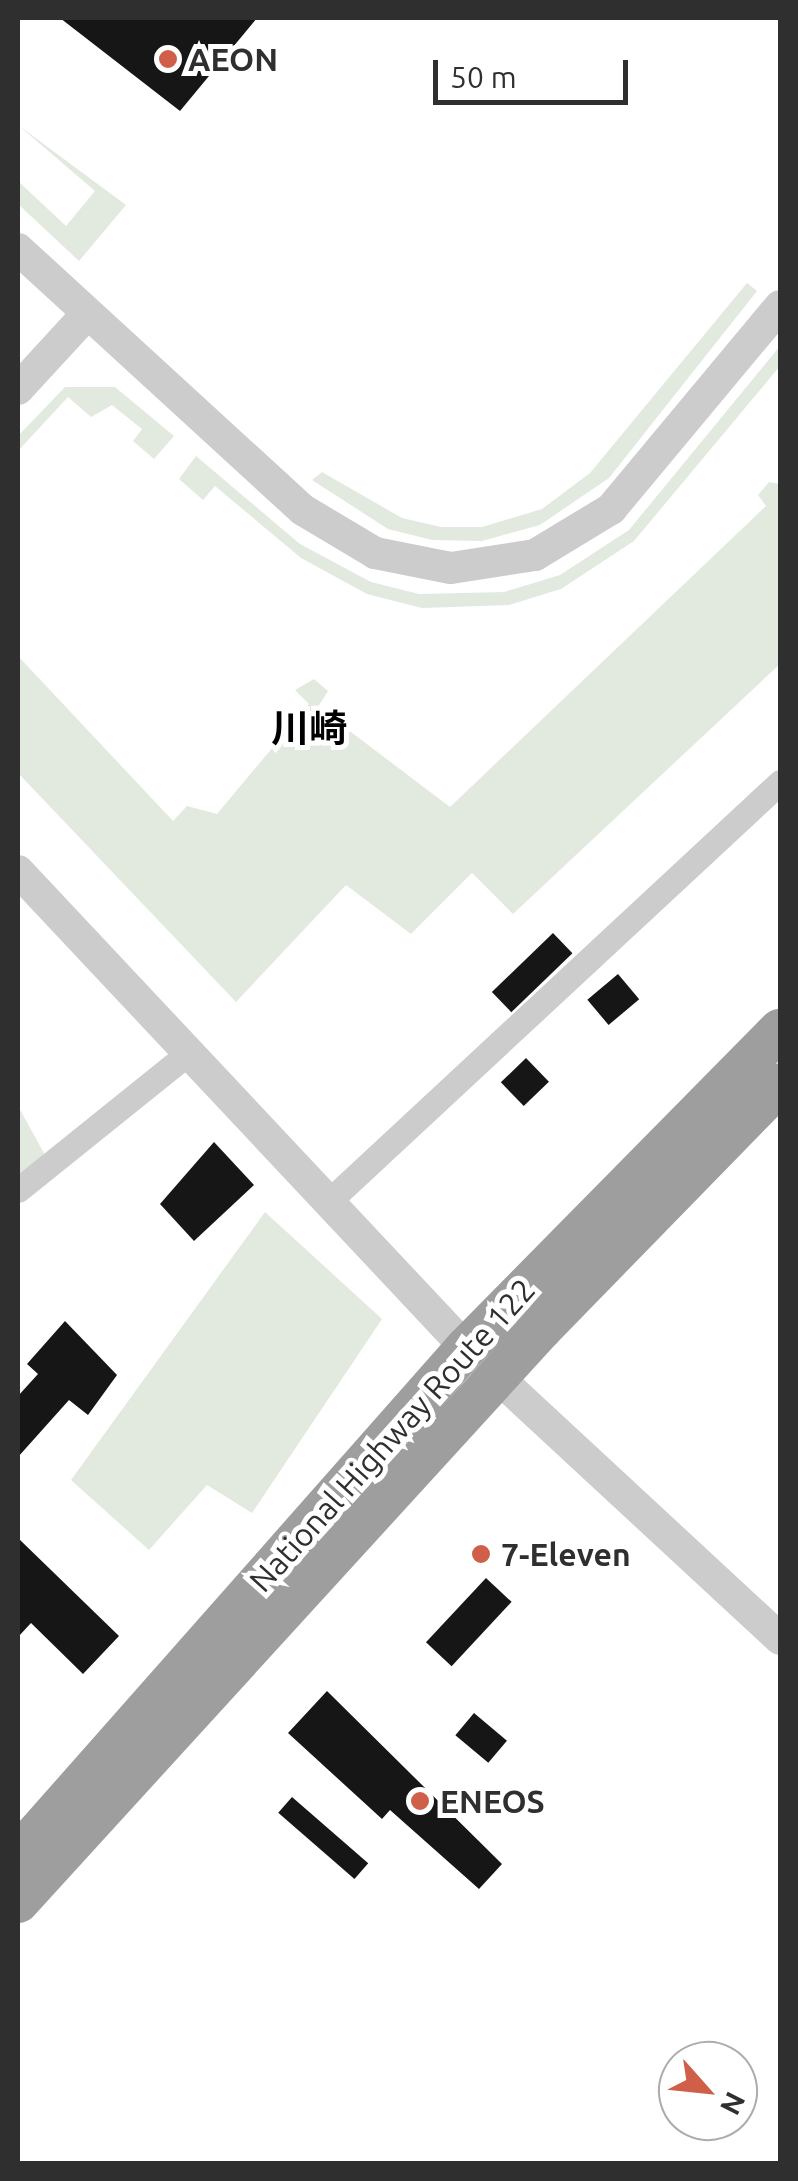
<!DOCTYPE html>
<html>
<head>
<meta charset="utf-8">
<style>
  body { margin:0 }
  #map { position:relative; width:798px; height:2181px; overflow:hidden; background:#fff; font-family:Ubuntu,"Noto Sans JP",sans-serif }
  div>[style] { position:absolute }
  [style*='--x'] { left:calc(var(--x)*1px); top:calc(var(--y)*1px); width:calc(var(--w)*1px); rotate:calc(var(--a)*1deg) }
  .green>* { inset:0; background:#e2eadf }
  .building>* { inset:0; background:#161616; transform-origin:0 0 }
  .minor>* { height:25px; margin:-12.5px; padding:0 12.5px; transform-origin:12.5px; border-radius:12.5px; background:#ccc }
  .tertiary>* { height:32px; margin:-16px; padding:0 16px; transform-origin:16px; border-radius:16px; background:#ccc }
  .trunk>* { height:42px; margin:-21px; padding:0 21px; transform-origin:21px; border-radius:21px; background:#9e9e9e }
  .dots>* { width:28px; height:28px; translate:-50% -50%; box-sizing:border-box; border:5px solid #fff; border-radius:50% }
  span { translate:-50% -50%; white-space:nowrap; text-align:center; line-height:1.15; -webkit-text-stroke:10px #fff; paint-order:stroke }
  .poi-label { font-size:32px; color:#2f2f2f; font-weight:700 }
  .left { translate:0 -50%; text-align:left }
  .street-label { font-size:32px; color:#2f2f2f }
  .quarter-label { font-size:38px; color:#000; font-weight:700 }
  .frame { position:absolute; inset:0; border:20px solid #2f2f2f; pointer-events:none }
  .north { position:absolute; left:658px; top:2041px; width:100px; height:100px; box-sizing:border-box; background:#fff; border:2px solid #acacac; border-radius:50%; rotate:117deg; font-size:28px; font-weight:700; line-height:40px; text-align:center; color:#2f2f2f }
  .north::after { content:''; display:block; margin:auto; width:35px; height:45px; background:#cf5f48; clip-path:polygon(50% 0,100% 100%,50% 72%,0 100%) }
  .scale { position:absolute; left:433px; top:60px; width:195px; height:45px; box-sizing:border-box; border:5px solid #2f2f2f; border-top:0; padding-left:12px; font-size:30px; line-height:35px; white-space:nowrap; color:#2f2f2f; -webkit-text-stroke:8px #fff; paint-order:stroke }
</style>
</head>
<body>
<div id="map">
  <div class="green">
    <div style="clip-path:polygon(18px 125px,126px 205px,79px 261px,18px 204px,18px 181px,66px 226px,95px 191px)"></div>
    <div style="clip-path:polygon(747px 283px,757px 291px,609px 478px,540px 525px,482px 541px,432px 540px,388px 529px,312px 480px,322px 472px,402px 518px,441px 527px,482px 527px,542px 509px,590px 473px)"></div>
    <div style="clip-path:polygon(780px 346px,780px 366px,634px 541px,561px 589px,509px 605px,422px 608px,367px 594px,301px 558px,215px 486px,203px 500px,179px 479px,196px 456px,300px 544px,371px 582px,419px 594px,504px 592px,560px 575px,629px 530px)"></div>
    <div style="clip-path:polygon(65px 387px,115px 387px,174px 436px,154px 459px,133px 441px,142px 429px,112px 405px,91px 417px,68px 397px,18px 451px,18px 436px)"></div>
    <div style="clip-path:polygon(769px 482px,780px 484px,780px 664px,513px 914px,472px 873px,411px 934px,346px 885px,236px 1002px,18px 773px,18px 656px,173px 821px,187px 806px,217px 814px,309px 704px,295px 690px,314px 679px,328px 691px,318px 707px,450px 807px,766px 506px,758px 495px)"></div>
    <div style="clip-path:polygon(18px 1106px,45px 1155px,18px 1177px)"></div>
    <div style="clip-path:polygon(265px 1212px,382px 1319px,252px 1513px,207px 1485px,149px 1550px,71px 1480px)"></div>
  </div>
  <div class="building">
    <div style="clip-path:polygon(60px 18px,257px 18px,180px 111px)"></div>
    <div style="left:553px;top:933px;width:28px;height:85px;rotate:46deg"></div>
    <div style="left:618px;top:974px;width:33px;height:40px;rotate:50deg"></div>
    <div style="left:526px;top:1058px;width:33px;height:35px;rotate:46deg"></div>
    <div style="clip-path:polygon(214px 1142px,254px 1185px,194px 1241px,160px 1204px)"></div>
    <div style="clip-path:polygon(65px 1321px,117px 1375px,88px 1415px,69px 1400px,18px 1457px,18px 1396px,38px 1374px,27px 1364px)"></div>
    <div style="clip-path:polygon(18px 1538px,119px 1636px,83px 1674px,31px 1623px,18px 1637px)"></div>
    <div style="left:486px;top:1578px;width:35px;height:88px;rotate:43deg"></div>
    <div style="clip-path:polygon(327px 1691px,502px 1864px,479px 1889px,390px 1810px,382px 1819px,288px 1733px)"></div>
    <div style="left:474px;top:1713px;width:43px;height:29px;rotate:40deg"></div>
    <div style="left:292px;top:1797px;width:101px;height:21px;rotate:41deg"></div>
  </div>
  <div class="minor">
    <div style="--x:18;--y:1190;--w:217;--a:-38.8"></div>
    <div style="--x:327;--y:1203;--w:618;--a:-42.9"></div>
  </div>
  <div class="tertiary">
    <div style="--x:18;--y:249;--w:386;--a:42.5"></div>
    <div style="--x:303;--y:510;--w:84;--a:30.8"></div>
    <div style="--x:375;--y:553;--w:77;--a:11.2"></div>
    <div style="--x:451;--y:568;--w:85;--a:-8.8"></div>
    <div style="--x:535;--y:555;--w:89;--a:-31.2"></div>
    <div style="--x:611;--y:509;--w:264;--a:-50.2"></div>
    <div style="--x:18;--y:389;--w:100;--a:-47.4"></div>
    <div style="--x:18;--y:871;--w:654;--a:46.8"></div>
    <div style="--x:466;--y:1348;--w:428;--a:42.8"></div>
  </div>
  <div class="trunk">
    <div style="--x:18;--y:1855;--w:677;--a:-48.54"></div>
    <div style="--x:466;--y:1348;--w:447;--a:-45.4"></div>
    <div style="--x:18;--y:1902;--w:776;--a:-47.61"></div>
    <div style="--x:541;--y:1329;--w:342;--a:-45.7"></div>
  </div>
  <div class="dots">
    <div style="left:168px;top:59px;background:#cf5f48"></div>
    <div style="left:481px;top:1554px;background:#cf5f48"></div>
    <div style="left:420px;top:1801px;background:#cf5f48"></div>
  </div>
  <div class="poi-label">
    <span class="left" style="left:188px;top:59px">AEON</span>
    <span class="left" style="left:501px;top:1554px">7-Eleven</span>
    <span class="left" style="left:440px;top:1801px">ENEOS</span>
  </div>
  <div class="street-label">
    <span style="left:392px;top:1435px;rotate:-48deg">National Highway Route 122</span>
  </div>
  <div class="quarter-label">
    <span style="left:309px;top:729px">川崎</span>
  </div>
  <div class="frame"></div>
  <div class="north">N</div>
  <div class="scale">50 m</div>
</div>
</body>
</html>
